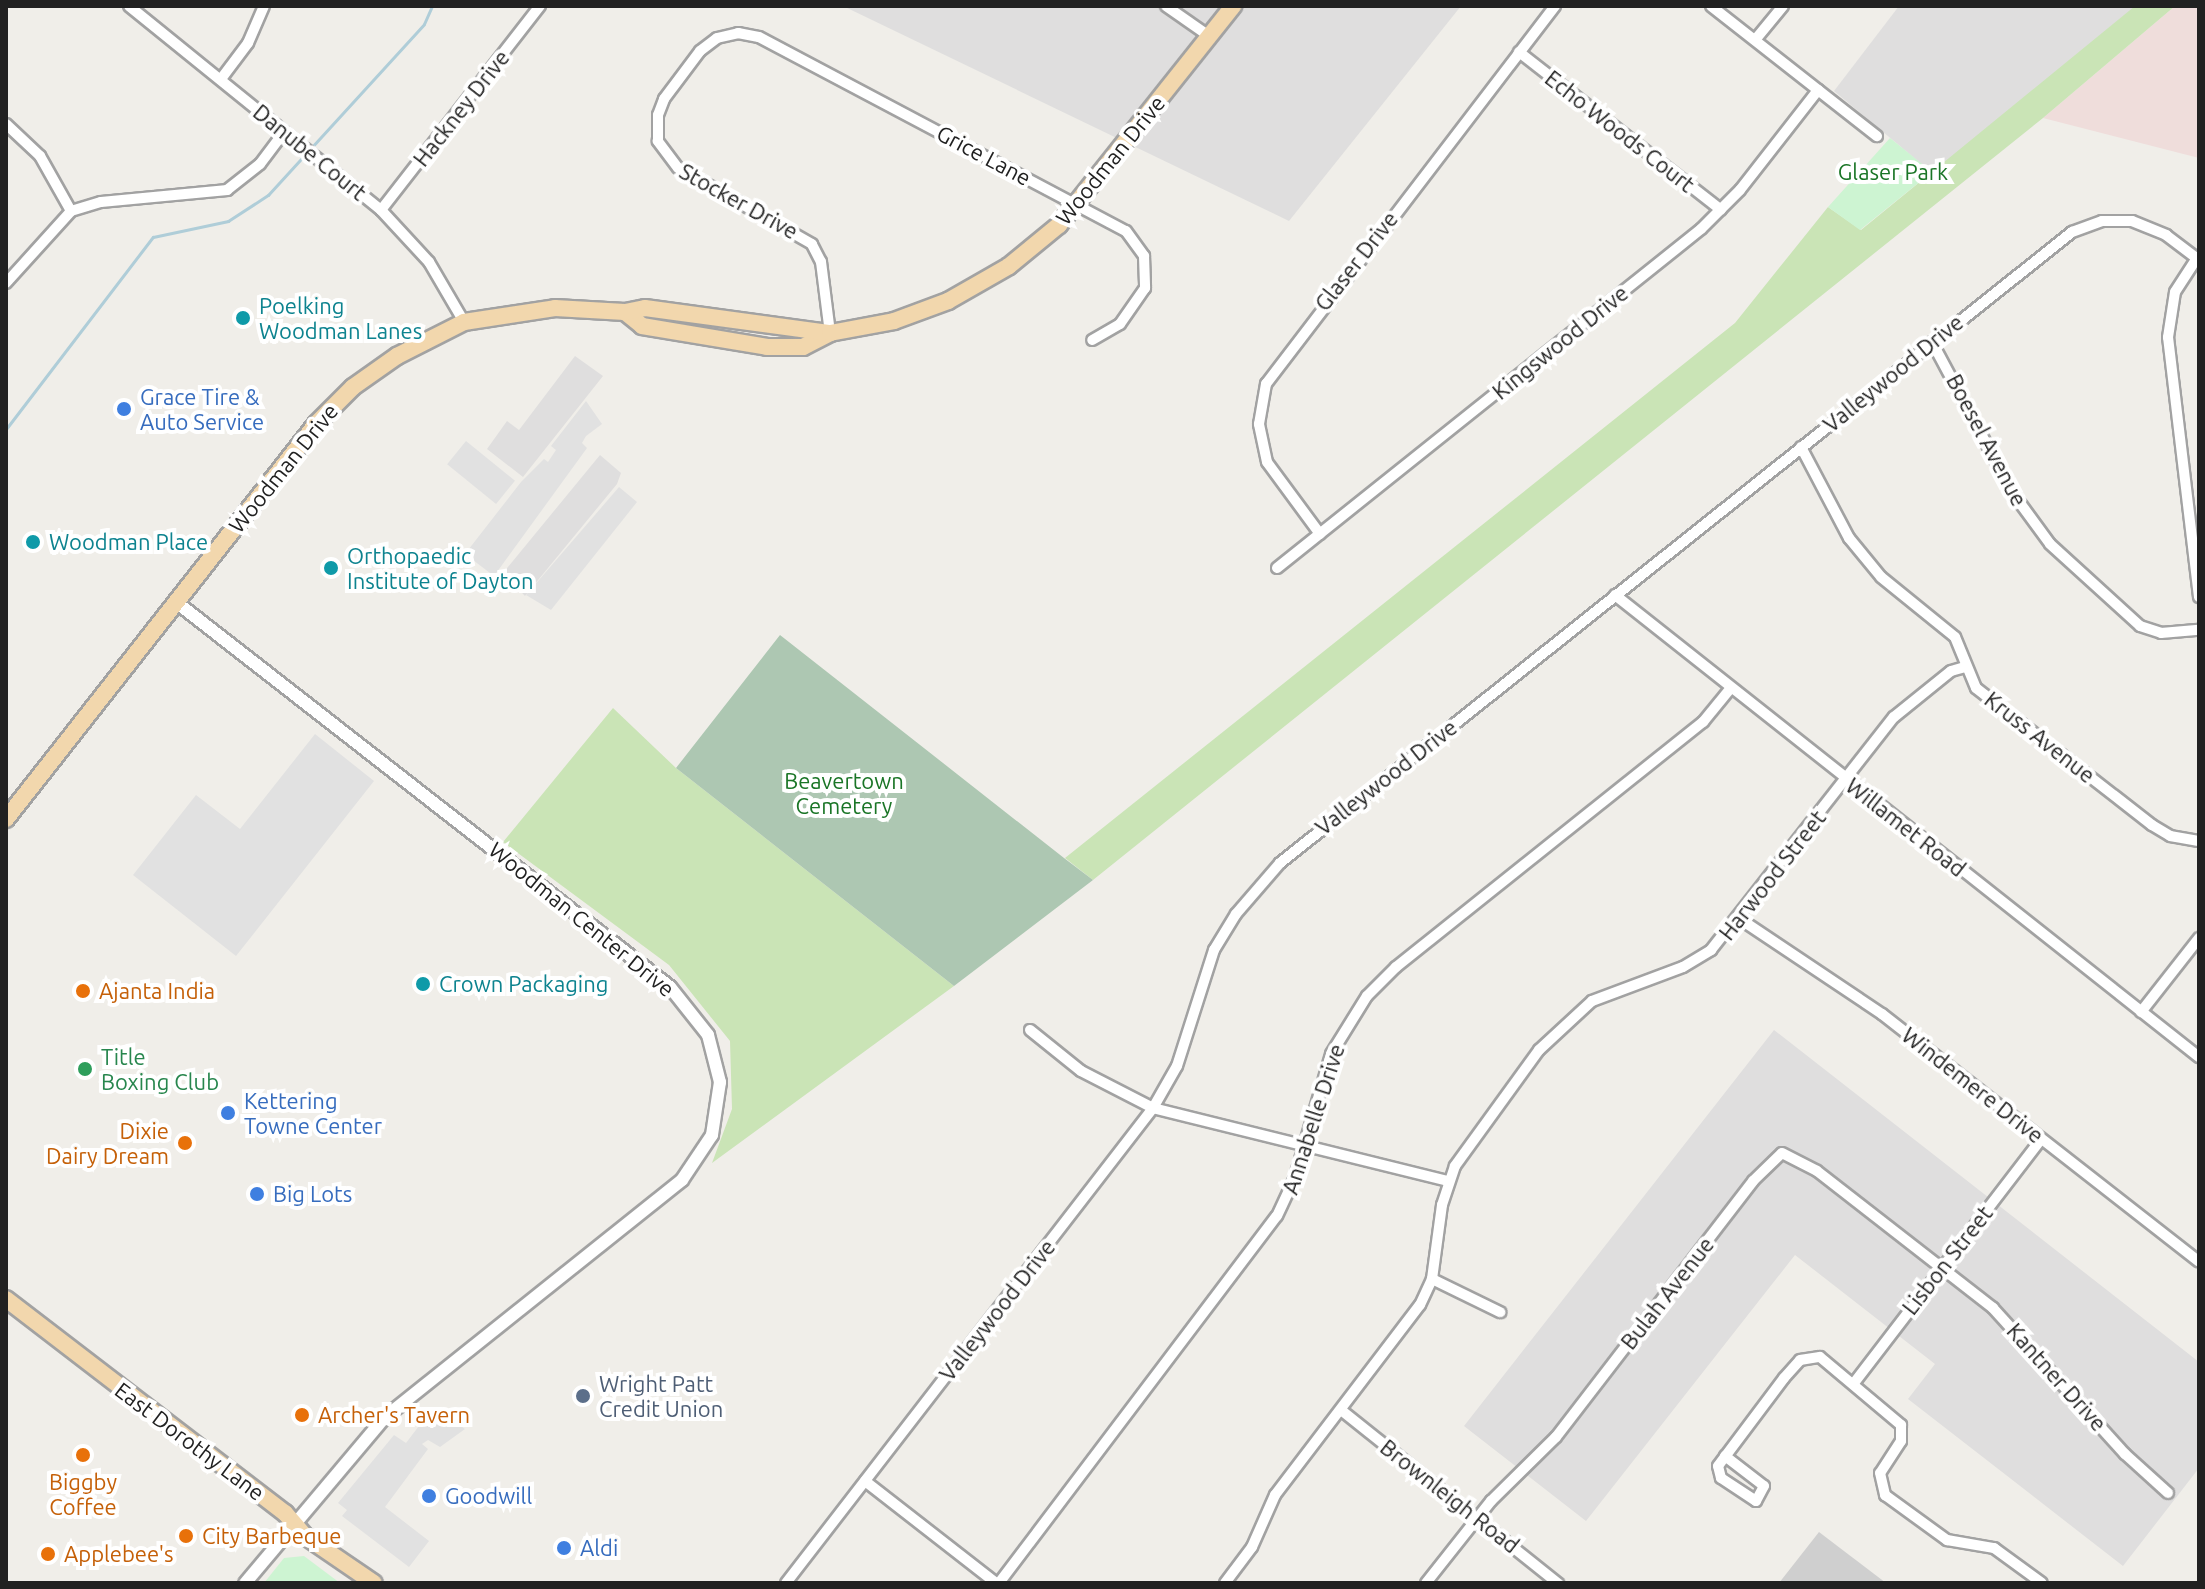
<!DOCTYPE html>
<html>
<head>
<meta charset="utf-8">
<style>
  body { margin:0 }
  #map { position:relative; width:2205px; height:1589px; overflow:hidden; background:#f0eee9; font-family:Ubuntu,sans-serif }
  div>[style] { position:absolute }
  [style*='--x'] { left:calc(var(--x)*1px); top:calc(var(--y)*1px); width:calc(var(--w)*1px); rotate:calc(var(--a)*1deg) }
  .residential>* { inset:0; background:#dfdede }
  .commercial>* { inset:0; background:#efdddb }
  .religious>* { inset:0; background:#cfcfcf }
  .grass>* { inset:0; background:#cae4b6 }
  .cemetery>* { inset:0; background:#adc7b2 }
  .park>* { inset:0; background:#cdf4d2 }
  .parking>* { inset:0; background:#e1e1e1; transform-origin:0 0 }
  .stream>* { height:3px; margin:-1.5px; padding:0 1.5px; transform-origin:1.5px; border-radius:1.5px; background:#afcdd8 }
  .roads { filter:drop-shadow(2px 0 #a2a2a2) drop-shadow(-2px 0 #a2a2a2) drop-shadow(0 2px #a2a2a2) drop-shadow(0 -2px #a2a2a2) }
  .minor>* { height:10px; margin:-5px; padding:0 5px; transform-origin:5px; border-radius:5px; background:#fff }
  .tertiary>* { height:12px; margin:-6px; padding:0 6px; transform-origin:6px; border-radius:6px; background:#fff }
  .primary>* { height:16px; margin:-8px; padding:0 8px; transform-origin:8px; border-radius:8px; background:#f2d7ad }
  .dots>* { width:22px; height:22px; translate:-50% -50%; box-sizing:border-box; border:4px solid #fff; border-radius:50% }
  span { translate:-50% -50%; white-space:nowrap; text-align:center; line-height:1.15; -webkit-text-stroke:8px #fff; paint-order:stroke }
  .street-label { font-size:22px; color:#212121 }
  .park-label { font-size:22px; color:#1a7526 }
  .culture-label { font-size:22px; color:#0d838f }
  .left { translate:0 -50%; text-align:left }
  .shop-label { font-size:22px; color:#366cbe }
  .food-label { font-size:22px; color:#c56008 }
  .right { translate:-100% -50%; text-align:right }
  .leisure-label { font-size:22px; color:#27864d }
  .service-label { font-size:22px; color:#4e5e75 }
  .frame { position:absolute; inset:0; border:8px solid #212121; pointer-events:none }
</style>
</head>
<body>
<div id="map">
  <div class="residential">
    <div style="clip-path:polygon(843px 6px,1461px 6px,1289px 221px)"></div>
    <div style="clip-path:polygon(1899px 6px,2151px 6px,1937px 177px,1834px 91px)"></div>
    <div style="clip-path:polygon(575px 356px,603px 376px,523px 477px,487px 449px,507px 421px,519px 430px)"></div>
    <div style="clip-path:polygon(600px 455px,621px 473px,617px 484px,525px 596px,503px 573px)"></div>
    <div style="clip-path:polygon(1774px 1030px,2199px 1362px,2199px 1468px,2123px 1566px,1908px 1399px,1935px 1364px,1795px 1255px,1586px 1521px,1464px 1426px)"></div>
  </div>
  <div class="commercial">
    <div style="clip-path:polygon(2175px 6px,2199px 6px,2199px 158px,2043px 118px)"></div>
  </div>
  <div class="religious">
    <div style="clip-path:polygon(1819px 1532px,1886px 1583px,1779px 1583px)"></div>
  </div>
  <div class="grass">
    <div style="clip-path:polygon(2135px 6px,2175px 6px,2043px 118px,1093px 880px,1065px 858px,1735px 323px,1828px 207px,1861px 230px)"></div>
    <div style="clip-path:polygon(613px 708px,676px 768px,954px 986px,712px 1163px,732px 1109px,730px 1041px,669px 965px,503px 842px)"></div>
  </div>
  <div class="cemetery">
    <div style="clip-path:polygon(780px 635px,1064px 858px,1093px 880px,954px 986px,676px 768px)"></div>
  </div>
  <div class="park">
    <div style="clip-path:polygon(1890px 138px,1932px 172px,1860px 230px,1828px 207px)"></div>
    <div style="clip-path:polygon(304px 1556px,340px 1583px,264px 1583px,284px 1558px)"></div>
  </div>
  <div class="parking">
    <div style="clip-path:polygon(586px 401px,602px 424px,586px 436px,582px 443px,587px 448px,494px 576px,465px 554px,521px 482px,544px 459px,548px 462px,556px 450px,551px 446px)"></div>
    <div style="left:466px;top:441px;width:63px;height:30px;rotate:39deg"></div>
    <div style="clip-path:polygon(619px 487px,637px 502px,551px 610px,526px 595px)"></div>
    <div style="clip-path:polygon(315px 734px,374px 781px,236px 956px,133px 875px,196px 795px,240px 829px)"></div>
    <div style="clip-path:polygon(439px 1410px,465px 1429px,440px 1447px,428px 1440px,422px 1444px,428px 1449px,385px 1507px,429px 1541px,409px 1567px,342px 1516px,347px 1510px,338px 1503px,394px 1435px,406px 1443px,428px 1414px,434px 1416px)"></div>
  </div>
  <div class="stream">
    <div style="--x:6;--y:429;--w:242;--a:-52.6"></div>
    <div style="--x:153;--y:237;--w:77;--a:-12"></div>
    <div style="--x:228;--y:221;--w:48;--a:-33"></div>
    <div style="--x:268;--y:195;--w:231;--a:-47.6"></div>
    <div style="--x:424;--y:24;--w:20;--a:-66"></div>
  </div>
  <div class="roads">
    <div class="minor">
      <div style="--x:129;--y:6;--w:324;--a:39"></div>
      <div style="--x:381;--y:210;--w:71;--a:47.3"></div>
      <div style="--x:429;--y:262;--w:69;--a:59.7"></div>
      <div style="--x:1166;--y:6;--w:52;--a:34.9"></div>
      <div style="--x:1711;--y:6;--w:211;--a:38.1"></div>
      <div style="--x:1755;--y:40;--w:44;--a:-50.5"></div>
      <div style="--x:1519;--y:52;--w:256;--a:38"></div>
      <div style="--x:221;--y:79;--w:45;--a:-53.1"></div>
      <div style="--x:248;--y:43;--w:40;--a:-66.6"></div>
      <div style="--x:6;--y:124;--w:47;--a:43.3"></div>
      <div style="--x:40;--y:156;--w:63;--a:60.6"></div>
      <div style="--x:381;--y:210;--w:259;--a:-52.1"></div>
      <div style="--x:2197;--y:258;--w:40;--a:122.9"></div>
      <div style="--x:2175;--y:292;--w:46;--a:98.8"></div>
      <div style="--x:2168;--y:337;--w:262;--a:83.2"></div>
      <div style="--x:6;--y:283;--w:97;--a:-47.9"></div>
      <div style="--x:71;--y:211;--w:31;--a:-17"></div>
      <div style="--x:101;--y:202;--w:127;--a:-5.4"></div>
      <div style="--x:227;--y:190;--w:42;--a:-38.2"></div>
      <div style="--x:260;--y:164;--w:40;--a:-53"></div>
      <div style="--x:830;--y:333;--w:72;--a:-97.2"></div>
      <div style="--x:821;--y:262;--w:20;--a:-117"></div>
      <div style="--x:812;--y:244;--w:154;--a:-150.4"></div>
      <div style="--x:678;--y:168;--w:34;--a:-127"></div>
      <div style="--x:658;--y:141;--w:26;--a:-90"></div>
      <div style="--x:658;--y:115;--w:17;--a:-69"></div>
      <div style="--x:664;--y:99;--w:60;--a:-53.1"></div>
      <div style="--x:700;--y:51;--w:21;--a:-37"></div>
      <div style="--x:717;--y:38;--w:22;--a:-13"></div>
      <div style="--x:738;--y:33;--w:21;--a:11"></div>
      <div style="--x:759;--y:37;--w:415;--a:27.9"></div>
      <div style="--x:1126;--y:231;--w:31;--a:54"></div>
      <div style="--x:1144;--y:256;--w:32;--a:88"></div>
      <div style="--x:1145;--y:288;--w:44;--a:124.8"></div>
      <div style="--x:1120;--y:324;--w:32;--a:150"></div>
      <div style="--x:1932;--y:342;--w:170;--a:61.9"></div>
      <div style="--x:2012;--y:492;--w:64;--a:53.8"></div>
      <div style="--x:2050;--y:544;--w:122;--a:42.3"></div>
      <div style="--x:2140;--y:626;--w:22;--a:18"></div>
      <div style="--x:2161;--y:633;--w:38;--a:-5"></div>
      <div style="--x:1801;--y:447;--w:103;--a:62.2"></div>
      <div style="--x:1849;--y:538;--w:50;--a:50.6"></div>
      <div style="--x:1881;--y:577;--w:95;--a:39"></div>
      <div style="--x:1955;--y:637;--w:55;--a:67.6"></div>
      <div style="--x:1976;--y:688;--w:223;--a:37.9"></div>
      <div style="--x:2152;--y:825;--w:21;--a:31"></div>
      <div style="--x:2170;--y:836;--w:29;--a:10"></div>
      <div style="--x:1320;--y:534;--w:89;--a:-126.4"></div>
      <div style="--x:1267;--y:462;--w:39;--a:-102"></div>
      <div style="--x:1259;--y:424;--w:41;--a:-80.1"></div>
      <div style="--x:1266;--y:384;--w:476;--a:-52.6"></div>
      <div style="--x:1277;--y:568;--w:543;--a:-38.64"></div>
      <div style="--x:1701;--y:229;--w:55;--a:-45"></div>
      <div style="--x:1740;--y:190;--w:127;--a:-52"></div>
      <div style="--x:1615;--y:595;--w:745;--a:38.35"></div>
      <div style="--x:1740;--y:919;--w:171;--a:33.8"></div>
      <div style="--x:1882;--y:1014;--w:402;--a:38"></div>
      <div style="--x:2141;--y:1012;--w:94;--a:-51.9"></div>
      <div style="--x:1030;--y:1030;--w:65;--a:38.8"></div>
      <div style="--x:1081;--y:1071;--w:81;--a:27.2"></div>
      <div style="--x:1153;--y:1108;--w:304;--a:13.9"></div>
      <div style="--x:1432;--y:1279;--w:76;--a:25.9"></div>
      <div style="--x:1854;--y:1383;--w:307;--a:-52.5"></div>
      <div style="--x:1341;--y:1410;--w:278;--a:38.6"></div>
      <div style="--x:1725;--y:1456;--w:49;--a:37.6"></div>
      <div style="--x:1764;--y:1486;--w:17;--a:118"></div>
      <div style="--x:1756;--y:1501;--w:42;--a:-146.7"></div>
      <div style="--x:1721;--y:1478;--w:12;--a:-104"></div>
      <div style="--x:1718;--y:1466;--w:110;--a:-53.1"></div>
      <div style="--x:1784;--y:1378;--w:24;--a:-48"></div>
      <div style="--x:1800;--y:1360;--w:20;--a:-9"></div>
      <div style="--x:1820;--y:1357;--w:106;--a:40"></div>
      <div style="--x:1901;--y:1425;--w:16;--a:90"></div>
      <div style="--x:1901;--y:1441;--w:38;--a:123"></div>
      <div style="--x:1880;--y:1473;--w:23;--a:77"></div>
      <div style="--x:1885;--y:1495;--w:77;--a:36"></div>
      <div style="--x:1947;--y:1540;--w:48;--a:9.7"></div>
      <div style="--x:1994;--y:1548;--w:59;--a:36.1"></div>
      <div style="--x:865;--y:1481;--w:166;--a:37.9"></div>
      <div style="--x:786;--y:1583;--w:600;--a:-52.31"></div>
      <div style="--x:1153;--y:1108;--w:48;--a:-60.3"></div>
      <div style="--x:1177;--y:1066;--w:122;--a:-72.3"></div>
      <div style="--x:1214;--y:950;--w:42;--a:-58.6"></div>
      <div style="--x:1236;--y:914;--w:67;--a:-49.2"></div>
      <div style="--x:1280;--y:863;--w:1013;--a:-38.54"></div>
      <div style="--x:2072;--y:232;--w:32;--a:-20"></div>
      <div style="--x:2102;--y:221;--w:30;--a:0"></div>
      <div style="--x:2132;--y:221;--w:37;--a:22"></div>
      <div style="--x:2166;--y:235;--w:41;--a:37.1"></div>
      <div style="--x:999;--y:1583;--w:460;--a:-52.9"></div>
      <div style="--x:1277;--y:1216;--w:40;--a:-65"></div>
      <div style="--x:1294;--y:1180;--w:131;--a:-73.6"></div>
      <div style="--x:1331;--y:1054;--w:68;--a:-58.2"></div>
      <div style="--x:1367;--y:996;--w:41;--a:-45"></div>
      <div style="--x:1396;--y:967;--w:393;--a:-38.6"></div>
      <div style="--x:1703;--y:722;--w:43;--a:-50.7"></div>
      <div style="--x:1225;--y:1583;--w:45;--a:-53.1"></div>
      <div style="--x:1252;--y:1547;--w:57;--a:-66.1"></div>
      <div style="--x:1275;--y:1495;--w:239;--a:-52.7"></div>
      <div style="--x:1420;--y:1305;--w:29;--a:-65"></div>
      <div style="--x:1432;--y:1279;--w:75;--a:-82.3"></div>
      <div style="--x:1442;--y:1205;--w:41;--a:-71.6"></div>
      <div style="--x:1455;--y:1166;--w:143;--a:-54.1"></div>
      <div style="--x:1539;--y:1050;--w:72;--a:-42.8"></div>
      <div style="--x:1592;--y:1001;--w:97;--a:-20.5"></div>
      <div style="--x:1683;--y:967;--w:33;--a:-31"></div>
      <div style="--x:1711;--y:950;--w:296;--a:-51.9"></div>
      <div style="--x:1894;--y:717;--w:73;--a:-38.9"></div>
      <div style="--x:1951;--y:671;--w:15;--a:-16"></div>
      <div style="--x:1426;--y:1583;--w:105;--a:-51.6"></div>
      <div style="--x:1491;--y:1501;--w:91;--a:-44.6"></div>
      <div style="--x:1556;--y:1437;--w:323;--a:-52.4"></div>
      <div style="--x:1753;--y:1181;--w:40;--a:-44"></div>
      <div style="--x:1782;--y:1153;--w:39;--a:27"></div>
      <div style="--x:1817;--y:1171;--w:223;--a:37.9"></div>
      <div style="--x:1993;--y:1308;--w:197;--a:47.9"></div>
      <div style="--x:2125;--y:1454;--w:58;--a:42.2"></div>
    </div>
    <div class="tertiary">
      <div style="--x:176;--y:602;--w:626;--a:37.93"></div>
      <div style="--x:670;--y:987;--w:61;--a:51.6"></div>
      <div style="--x:708;--y:1035;--w:49;--a:75.7"></div>
      <div style="--x:720;--y:1082;--w:54;--a:98.6"></div>
      <div style="--x:712;--y:1135;--w:54;--a:123.7"></div>
      <div style="--x:682;--y:1180;--w:380;--a:141.4"></div>
      <div style="--x:385;--y:1417;--w:217;--a:130.1"></div>
    </div>
    <div class="primary">
      <div style="--x:625;--y:312;--w:22;--a:39"></div>
      <div style="--x:642;--y:326;--w:127;--a:9.5"></div>
      <div style="--x:767;--y:347;--w:36;--a:0"></div>
      <div style="--x:803;--y:347;--w:30;--a:-27"></div>
      <div style="--x:6;--y:819;--w:502;--a:-51.87"></div>
      <div style="--x:316;--y:424;--w:52;--a:-45"></div>
      <div style="--x:353;--y:387;--w:54;--a:-35.2"></div>
      <div style="--x:397;--y:356;--w:75;--a:-26.9"></div>
      <div style="--x:464;--y:322;--w:92;--a:-8.7"></div>
      <div style="--x:555;--y:308;--w:70;--a:3.3"></div>
      <div style="--x:625;--y:312;--w:20;--a:-11"></div>
      <div style="--x:645;--y:308;--w:187;--a:7.7"></div>
      <div style="--x:830;--y:333;--w:65;--a:-10.6"></div>
      <div style="--x:894;--y:321;--w:58;--a:-20.3"></div>
      <div style="--x:948;--y:301;--w:70;--a:-29.8"></div>
      <div style="--x:1009;--y:266;--w:65;--a:-39.4"></div>
      <div style="--x:1059;--y:225;--w:280;--a:-51.5"></div>
      <div style="--x:6;--y:1299;--w:352;--a:37.5"></div>
      <div style="--x:285;--y:1513;--w:30;--a:49"></div>
      <div style="--x:305;--y:1536;--w:83;--a:34.3"></div>
    </div>
  </div>
  <div class="dots">
    <div style="left:243px;top:318px;background:#0f9aa8"></div>
    <div style="left:124px;top:409px;background:#3f7fe0"></div>
    <div style="left:33px;top:542px;background:#0f9aa8"></div>
    <div style="left:331px;top:568px;background:#0f9aa8"></div>
    <div style="left:423px;top:984px;background:#0f9aa8"></div>
    <div style="left:83px;top:991px;background:#e8710a"></div>
    <div style="left:85px;top:1069px;background:#2e9e5b"></div>
    <div style="left:228px;top:1113px;background:#3f7fe0"></div>
    <div style="left:185px;top:1143px;background:#e8710a"></div>
    <div style="left:257px;top:1194px;background:#3f7fe0"></div>
    <div style="left:583px;top:1396px;background:#5c6f8a"></div>
    <div style="left:302px;top:1415px;background:#e8710a"></div>
    <div style="left:83px;top:1455px;background:#e8710a"></div>
    <div style="left:429px;top:1496px;background:#3f7fe0"></div>
    <div style="left:186px;top:1536px;background:#e8710a"></div>
    <div style="left:564px;top:1548px;background:#3f7fe0"></div>
    <div style="left:48px;top:1554px;background:#e8710a"></div>
  </div>
  <div class="street-label">
    <span style="left:461px;top:108px;rotate:-52deg">Hackney Drive</span>
    <span style="left:1620px;top:131px;rotate:38deg">Echo Woods Court</span>
    <span style="left:310px;top:152px;rotate:39deg">Danube Court</span>
    <span style="left:984px;top:155px;rotate:28deg">Grice Lane</span>
    <span style="left:1110px;top:160px;rotate:-51deg">Woodman Drive</span>
    <span style="left:739px;top:201px;rotate:29deg">Stocker Drive</span>
    <span style="left:1356px;top:261px;rotate:-52deg">Glaser Drive</span>
    <span style="left:1560px;top:342px;rotate:-39deg">Kingswood Drive</span>
    <span style="left:1893px;top:373px;rotate:-39deg">Valleywood Drive</span>
    <span style="left:1987px;top:440px;rotate:62deg">Boesel Avenue</span>
    <span style="left:283px;top:468px;rotate:-51deg">Woodman Drive</span>
    <span style="left:2040px;top:737px;rotate:38deg">Kruss Avenue</span>
    <span style="left:1386px;top:777px;rotate:-38deg">Valleywood Drive</span>
    <span style="left:1906px;top:827px;rotate:38deg">Willamet Road</span>
    <span style="left:1772px;top:875px;rotate:-52deg">Harwood Street</span>
    <span style="left:582px;top:919px;rotate:39deg">Woodman Center Drive</span>
    <span style="left:1973px;top:1085px;rotate:38deg">Windemere Drive</span>
    <span style="left:1313px;top:1119px;rotate:-72deg">Annabelle Drive</span>
    <span style="left:1947px;top:1260px;rotate:-52deg">Lisbon Street</span>
    <span style="left:1667px;top:1293px;rotate:-52deg">Bulah Avenue</span>
    <span style="left:997px;top:1310px;rotate:-52deg">Valleywood Drive</span>
    <span style="left:2057px;top:1377px;rotate:48deg">Kantner Drive</span>
    <span style="left:190px;top:1441px;rotate:37deg">East Dorothy Lane</span>
    <span style="left:1450px;top:1496px;rotate:38deg">Brownleigh Road</span>
  </div>
  <div class="park-label">
    <span style="left:1893px;top:172px">Glaser Park</span>
    <span style="left:844px;top:793px">Beavertown<br>Cemetery</span>
  </div>
  <div class="culture-label">
    <span class="left" style="left:259px;top:318px">Poelking<br>Woodman Lanes</span>
    <span class="left" style="left:49px;top:542px">Woodman Place</span>
    <span class="left" style="left:347px;top:568px">Orthopaedic<br>Institute of Dayton</span>
    <span class="left" style="left:439px;top:984px">Crown Packaging</span>
  </div>
  <div class="shop-label">
    <span class="left" style="left:140px;top:409px">Grace Tire &amp;<br>Auto Service</span>
    <span class="left" style="left:244px;top:1113px">Kettering<br>Towne Center</span>
    <span class="left" style="left:273px;top:1194px">Big Lots</span>
    <span class="left" style="left:445px;top:1496px">Goodwill</span>
    <span class="left" style="left:580px;top:1548px">Aldi</span>
  </div>
  <div class="food-label">
    <span class="left" style="left:99px;top:991px">Ajanta India</span>
    <span class="right" style="left:169px;top:1143px">Dixie<br>Dairy Dream</span>
    <span class="left" style="left:318px;top:1415px">Archer's Tavern</span>
    <span style="left:83px;top:1494px">Biggby<br>Coffee</span>
    <span class="left" style="left:202px;top:1536px">City Barbeque</span>
    <span class="left" style="left:64px;top:1554px">Applebee's</span>
  </div>
  <div class="leisure-label">
    <span class="left" style="left:101px;top:1069px">Title<br>Boxing Club</span>
  </div>
  <div class="service-label">
    <span class="left" style="left:599px;top:1396px">Wright Patt<br>Credit Union</span>
  </div>
  <div class="frame"></div>
</div>
</body>
</html>
